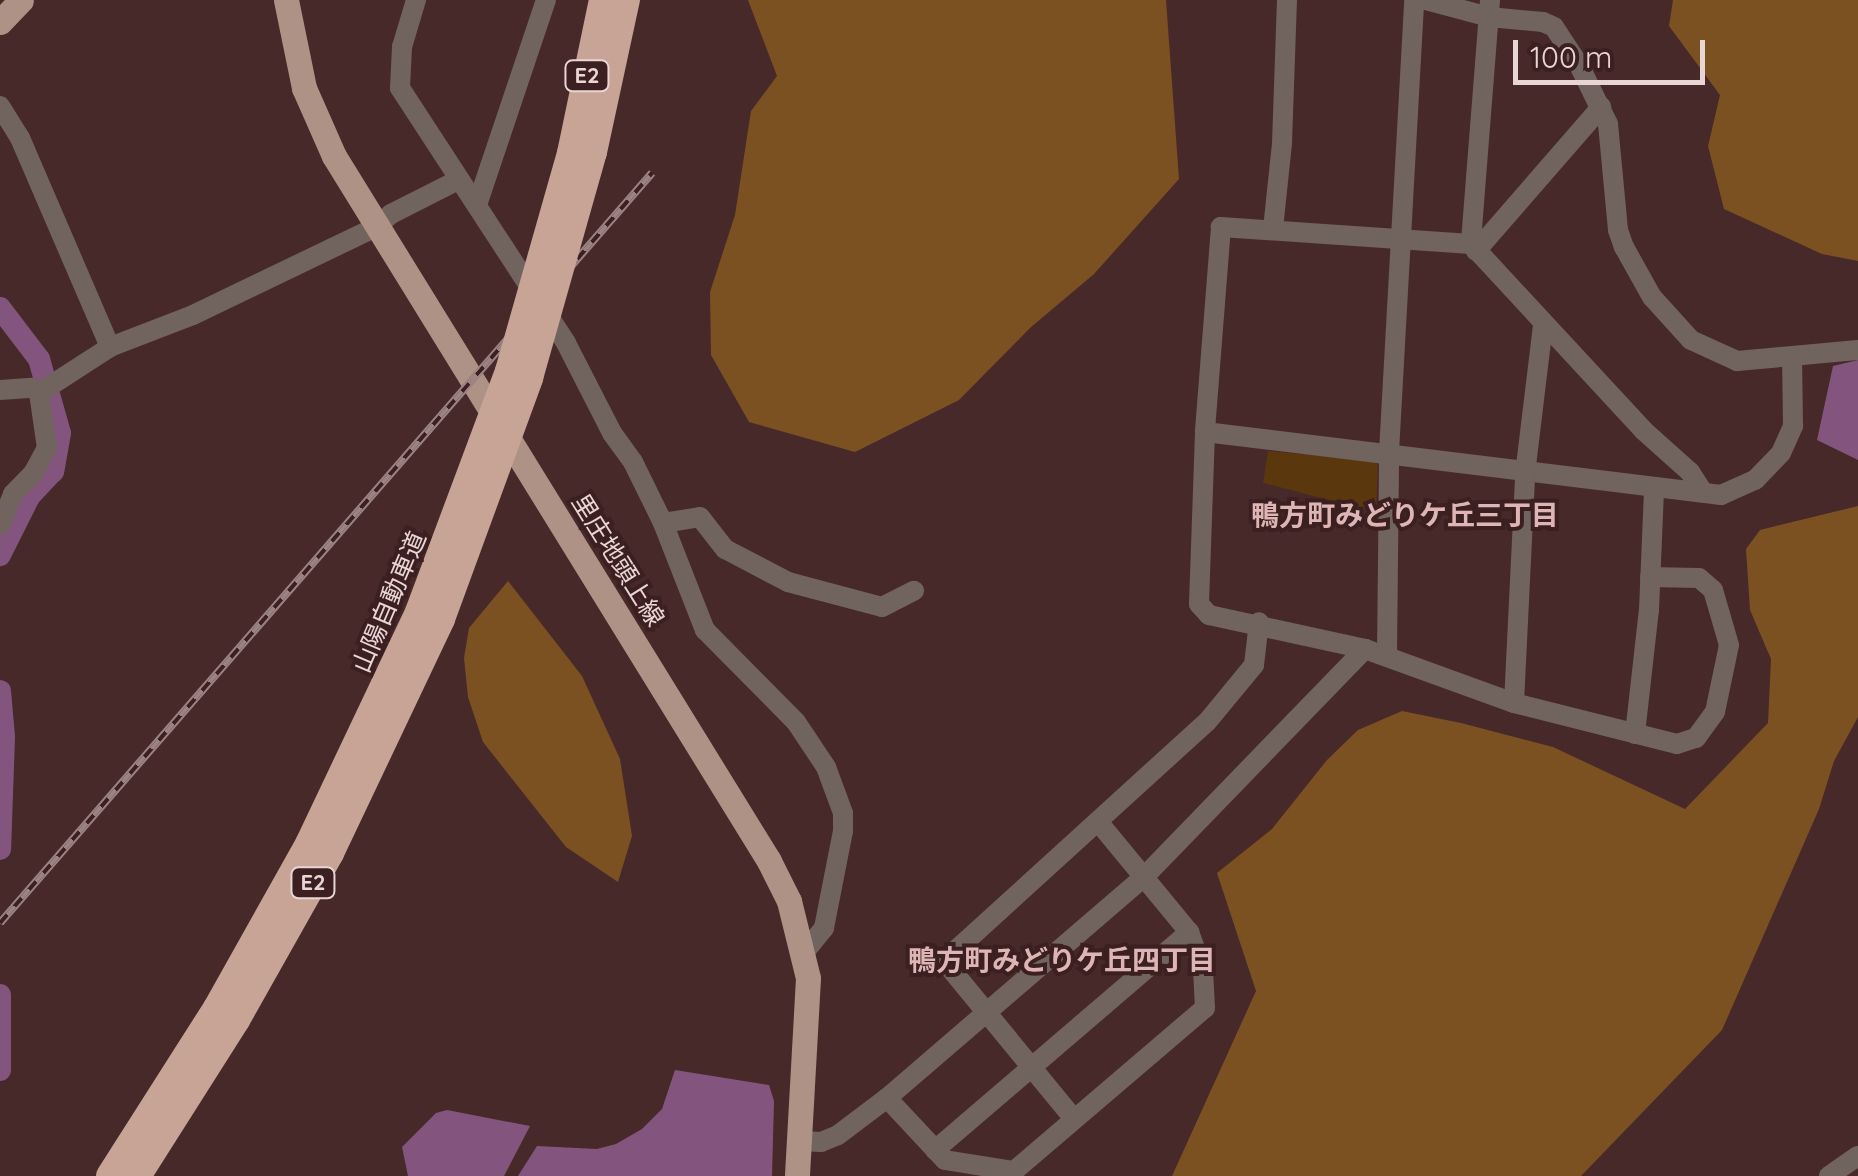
<!DOCTYPE html>
<html>
<head>
<meta charset="utf-8">
<style>
  body { margin:0 }
  #map { position:relative; width:1858px; height:1176px; overflow:hidden; background:#47292a; font-family:Quicksand,"Noto Sans JP",sans-serif }
  div>[style] { position:absolute }
  [style*='--x'] { left:calc(var(--x)*1px); top:calc(var(--y)*1px); width:calc(var(--w)*1px); rotate:calc(var(--a)*1deg) }
  .green>* { inset:0; background:#5a370d }
  .forest>* { inset:0; background:#7b5122 }
  .water>* { inset:0; background:#83557e }
  .river>* { height:22px; margin:-11px; padding:0 11px; transform-origin:11px; border-radius:11px; background:#83557e }
  .minor>* { height:20px; margin:-10px; padding:0 10px; transform-origin:10px; border-radius:10px; background:#71635d }
  .major>* { height:25px; margin:-12.5px; padding:0 12.5px; transform-origin:12.5px; border-radius:12.5px; background:#af9286 }
  .highway>* { height:28px; margin:-14px; padding:0 14px; transform-origin:14px; border-radius:14px; background:#c7a496 }
  .rail>* { height:8px; margin-top:-4px; transform-origin:0; background:repeating-linear-gradient(90deg,#3c1f20 0 11px,#9c8383 0 22px); box-sizing:border-box; border-block:2px solid #9c8383 }
  .highway-bridge>* { height:28px; margin:-14px; padding:0 14px; transform-origin:14px; border-radius:14px; background:#c7a496 }
  span { translate:-50% -50%; white-space:nowrap; text-align:center; line-height:1.15; -webkit-text-stroke:8px #3c1f20; paint-order:stroke }
  .shield-label span { padding:2px 8px; background:#3c1f20; border:2px solid; border-radius:8px; -webkit-text-stroke-width:0 }
  .shield-label { font-size:22px; color:#ead5d5; font-weight:700 }
  .street-label { font-size:25px; color:#ead5d5 }
  .neighbourhood-label { font-size:28px; color:#ddb5b5; font-weight:700 }
  .scale { position:absolute; left:1513px; top:40px; width:192px; height:45px; box-sizing:border-box; border:5px solid #ead5d5; border-top:0; padding-left:12px; font-size:30px; line-height:35px; white-space:nowrap; color:#ead5d5; -webkit-text-stroke:8px #3c1f20; paint-order:stroke }
</style>
</head>
<body>
<div id="map">
  <div class="green">
    <div style="clip-path:polygon(1268px 451px,1378px 461px,1376px 512px,1263px 483px)"></div>
  </div>
  <div class="forest">
    <div style="clip-path:polygon(748px 0,1166px 0,1179px 179px,1094px 274px,1030px 328px,959px 400px,855px 452px,749px 422px,711px 355px,710px 292px,735px 215px,751px 111px,777px 76px)"></div>
    <div style="clip-path:polygon(1673px 0,1858px 0,1858px 261px,1822px 254px,1724px 209px,1708px 146px,1720px 95px,1669px 26px)"></div>
    <div style="clip-path:polygon(1858px 506px,1858px 717px,1834px 761px,1819px 809px,1722px 1030px,1581px 1176px,1172px 1176px,1256px 991px,1217px 873px,1272px 829px,1327px 760px,1358px 730px,1402px 711px,1461px 723px,1553px 747px,1685px 809px,1768px 723px,1771px 659px,1750px 610px,1746px 549px,1760px 530px)"></div>
    <div style="clip-path:polygon(508px 581px,582px 676px,620px 759px,632px 836px,618px 882px,566px 847px,483px 742px,468px 697px,464px 658px,469px 628px)"></div>
  </div>
  <div class="water">
    <div style="clip-path:polygon(1858px 360px,1858px 460px,1817px 440px,1833px 366px)"></div>
    <div style="clip-path:polygon(675px 1070px,769px 1085px,774px 1101px,772px 1176px,518px 1176px,537px 1146px,597px 1149px,616px 1144px,642px 1129px,662px 1109px)"></div>
    <div style="clip-path:polygon(447px 1110px,530px 1126px,504px 1176px,408px 1176px,402px 1147px,436px 1113px)"></div>
  </div>
  <div class="river">
    <div style="--x:0;--y:308;--w:64;--a:52.6"></div>
    <div style="--x:39;--y:359;--w:77;--a:74.2"></div>
    <div style="--x:60;--y:433;--w:39;--a:100"></div>
    <div style="--x:53;--y:471;--w:35;--a:133"></div>
    <div style="--x:29;--y:497;--w:65;--a:116.6"></div>
    <div style="--x:0;--y:691;--w:46;--a:85"></div>
    <div style="--x:4;--y:737;--w:112;--a:92"></div>
    <div style="--x:0;--y:995;--w:75;--a:90"></div>
  </div>
  <div class="minor">
    <div style="--x:416;--y:0;--w:49;--a:106.6"></div>
    <div style="--x:402;--y:47;--w:41;--a:92.8"></div>
    <div style="--x:400;--y:88;--w:304;--a:56.9"></div>
    <div style="--x:566;--y:343;--w:101;--a:62.9"></div>
    <div style="--x:612;--y:433;--w:36;--a:54"></div>
    <div style="--x:633;--y:462;--w:68;--a:63.8"></div>
    <div style="--x:663;--y:523;--w:115;--a:68.6"></div>
    <div style="--x:705;--y:630;--w:129;--a:45.3"></div>
    <div style="--x:796;--y:722;--w:54;--a:56.3"></div>
    <div style="--x:826;--y:767;--w:49;--a:69.7"></div>
    <div style="--x:843;--y:813;--w:18;--a:90"></div>
    <div style="--x:843;--y:831;--w:99;--a:101.1"></div>
    <div style="--x:824;--y:928;--w:32;--a:129"></div>
    <div style="--x:1426;--y:0;--w:65;--a:15.1"></div>
    <div style="--x:1489;--y:17;--w:54;--a:5.3"></div>
    <div style="--x:1543;--y:22;--w:12;--a:24"></div>
    <div style="--x:1554;--y:27;--w:45;--a:56.7"></div>
    <div style="--x:1579;--y:65;--w:66;--a:63.8"></div>
    <div style="--x:1608;--y:124;--w:106;--a:84.6"></div>
    <div style="--x:1618;--y:230;--w:18;--a:71"></div>
    <div style="--x:1624;--y:247;--w:57;--a:60.8"></div>
    <div style="--x:1652;--y:297;--w:58;--a:47.8"></div>
    <div style="--x:1691;--y:340;--w:51;--a:24.5"></div>
    <div style="--x:1737;--y:361;--w:121;--a:-5.2"></div>
    <div style="--x:1490;--y:0;--w:245;--a:94.5"></div>
    <div style="--x:1471;--y:244;--w:253;--a:47.2"></div>
    <div style="--x:1643;--y:430;--w:63;--a:41.8"></div>
    <div style="--x:1690;--y:472;--w:24;--a:57"></div>
    <div style="--x:0;--y:106;--w:38;--a:58"></div>
    <div style="--x:20;--y:138;--w:228;--a:66.7"></div>
    <div style="--x:478;--y:202;--w:213;--a:-71.4"></div>
    <div style="--x:1273;--y:229;--w:86;--a:-84"></div>
    <div style="--x:1282;--y:143;--w:143;--a:-88"></div>
    <div style="--x:1471;--y:244;--w:251;--a:-176.1"></div>
    <div style="--x:1221;--y:227;--w:206;--a:94.5"></div>
    <div style="--x:1205;--y:432;--w:172;--a:92"></div>
    <div style="--x:1199;--y:604;--w:15;--a:48"></div>
    <div style="--x:1209;--y:615;--w:160;--a:12.3"></div>
    <div style="--x:1365;--y:649;--w:158;--a:19.9"></div>
    <div style="--x:1514;--y:703;--w:168;--a:14.1"></div>
    <div style="--x:1677;--y:744;--w:20;--a:-18"></div>
    <div style="--x:1696;--y:738;--w:32;--a:-54"></div>
    <div style="--x:1715;--y:712;--w:68;--a:-78.2"></div>
    <div style="--x:1729;--y:645;--w:57;--a:-106.2"></div>
    <div style="--x:1713;--y:590;--w:18;--a:-139"></div>
    <div style="--x:1699;--y:578;--w:49;--a:-178.8"></div>
    <div style="--x:1476;--y:251;--w:191;--a:-49"></div>
    <div style="--x:0;--y:390;--w:32;--a:-4"></div>
    <div style="--x:32;--y:388;--w:9;--a:36"></div>
    <div style="--x:39;--y:393;--w:85;--a:-32.9"></div>
    <div style="--x:110;--y:347;--w:89;--a:-21.1"></div>
    <div style="--x:193;--y:315;--w:203;--a:-25.7"></div>
    <div style="--x:376;--y:227;--w:20;--a:-41"></div>
    <div style="--x:391;--y:214;--w:75;--a:-26.9"></div>
    <div style="--x:1205;--y:432;--w:520;--a:6.96"></div>
    <div style="--x:1721;--y:495;--w:37;--a:-24"></div>
    <div style="--x:1755;--y:480;--w:37;--a:-46"></div>
    <div style="--x:1781;--y:453;--w:30;--a:-66"></div>
    <div style="--x:1793;--y:426;--w:69;--a:-90.8"></div>
    <div style="--x:663;--y:523;--w:37;--a:-9"></div>
    <div style="--x:700;--y:517;--w:41;--a:52"></div>
    <div style="--x:725;--y:549;--w:71;--a:27.6"></div>
    <div style="--x:788;--y:582;--w:97;--a:14.9"></div>
    <div style="--x:882;--y:607;--w:36;--a:-27"></div>
    <div style="--x:0;--y:525;--w:34;--a:-67"></div>
    <div style="--x:13;--y:494;--w:30;--a:-46"></div>
    <div style="--x:34;--y:472;--w:27;--a:-62"></div>
    <div style="--x:47;--y:448;--w:56;--a:-98.3"></div>
    <div style="--x:1387;--y:655;--w:203;--a:-89.4"></div>
    <div style="--x:1389;--y:452;--w:453;--a:-86.8"></div>
    <div style="--x:1514;--y:703;--w:229;--a:-87.2"></div>
    <div style="--x:1525;--y:474;--w:150;--a:-83.1"></div>
    <div style="--x:1635;--y:734;--w:125;--a:-83.6"></div>
    <div style="--x:1649;--y:610;--w:121;--a:-87.6"></div>
    <div style="--x:887;--y:1098;--w:85;--a:46.9"></div>
    <div style="--x:945;--y:1160;--w:70;--a:9.1"></div>
    <div style="--x:1014;--y:1171;--w:251;--a:-40.5"></div>
    <div style="--x:1205;--y:1008;--w:38;--a:-93"></div>
    <div style="--x:1203;--y:970;--w:40;--a:-110.2"></div>
    <div style="--x:1189;--y:932;--w:141;--a:-129.5"></div>
    <div style="--x:1074;--y:1119;--w:205;--a:-129.4"></div>
    <div style="--x:944;--y:961;--w:355;--a:-42.3"></div>
    <div style="--x:1207;--y:722;--w:74;--a:-50.5"></div>
    <div style="--x:1254;--y:665;--w:43;--a:-83.4"></div>
    <div style="--x:800;--y:1141;--w:21;--a:3"></div>
    <div style="--x:821;--y:1142;--w:18;--a:-22"></div>
    <div style="--x:838;--y:1135;--w:61;--a:-37.1"></div>
    <div style="--x:887;--y:1098;--w:339;--a:-40.7"></div>
    <div style="--x:1144;--y:877;--w:318;--a:-45.9"></div>
    <div style="--x:935;--y:1150;--w:335;--a:-40.6"></div>
    <div style="--x:1829;--y:1176;--w:35;--a:-35"></div>
  </div>
  <div class="major">
    <div style="--x:286;--y:0;--w:90;--a:78.4"></div>
    <div style="--x:304;--y:88;--w:74;--a:66.2"></div>
    <div style="--x:334;--y:156;--w:828;--a:58.32"></div>
    <div style="--x:769;--y:861;--w:45;--a:63.4"></div>
    <div style="--x:789;--y:901;--w:79;--a:76.1"></div>
    <div style="--x:808;--y:978;--w:198;--a:93.2"></div>
    <div style="--x:0;--y:22;--w:30;--a:-46"></div>
  </div>
  <div class="highway">
    <div style="--x:593;--y:152;--w:156;--a:-77.8"></div>
    <div style="--x:571;--y:153;--w:156;--a:-78.2"></div>
    <div style="--x:110;--y:1176;--w:199;--a:-57.5"></div>
    <div style="--x:217;--y:1008;--w:188;--a:-60.7"></div>
    <div style="--x:309;--y:844;--w:257;--a:-64.6"></div>
    <div style="--x:137;--y:1176;--w:185;--a:-57.6"></div>
    <div style="--x:236;--y:1020;--w:192;--a:-60.6"></div>
    <div style="--x:330;--y:853;--w:259;--a:-64.6"></div>
  </div>
  <div class="rail">
    <div style="--x:0;--y:923;--w:994;--a:-49"></div>
  </div>
  <div class="highway-bridge">
    <div style="--x:419;--y:612;--w:257;--a:-69.5"></div>
    <div style="--x:509;--y:371;--w:227;--a:-74.1"></div>
    <div style="--x:441;--y:619;--w:257;--a:-69.9"></div>
    <div style="--x:529;--y:378;--w:235;--a:-74.2"></div>
  </div>
  <div class="shield-label">
    <span style="left:587px;top:76px">E2</span>
    <span style="left:313px;top:883px">E2</span>
  </div>
  <div class="street-label">
    <span style="left:618px;top:560px;rotate:58deg">里庄地頭上線</span>
    <span style="left:389px;top:602px;rotate:-67deg">山陽自動車道</span>
  </div>
  <div class="neighbourhood-label">
    <span style="left:1405px;top:515px">鴨方町みどりケ丘三丁目</span>
    <span style="left:1062px;top:960px">鴨方町みどりケ丘四丁目</span>
  </div>
  <div class="scale">100 m</div>
</div>
</body>
</html>
